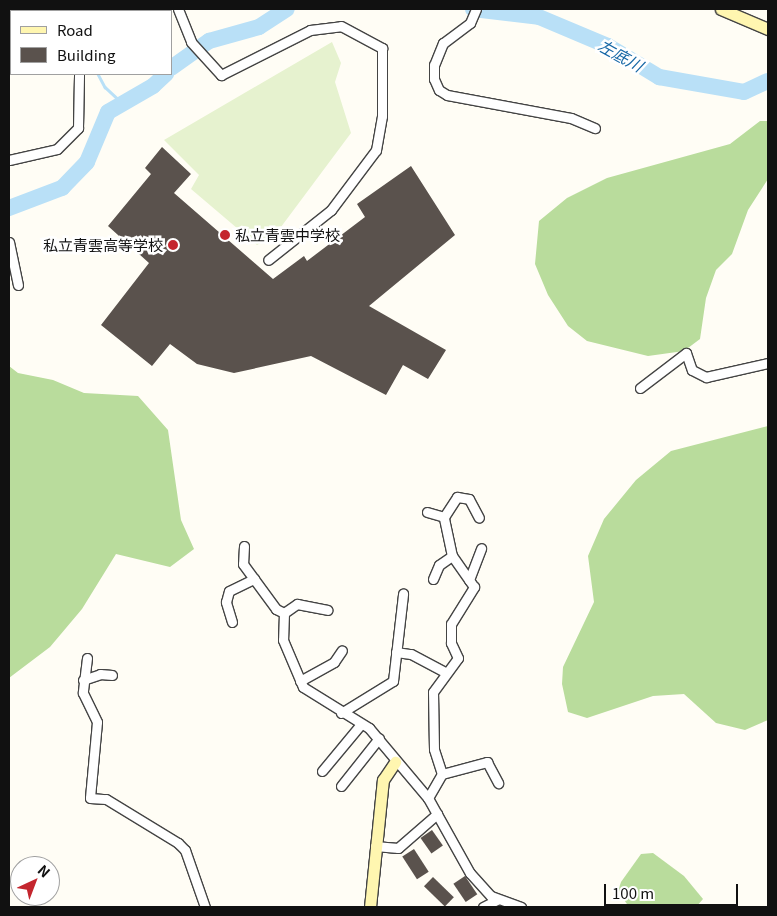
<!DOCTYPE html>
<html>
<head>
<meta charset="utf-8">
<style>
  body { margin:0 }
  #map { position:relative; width:777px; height:916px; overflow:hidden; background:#fffdf5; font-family:Georgia,"Noto Sans JP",serif }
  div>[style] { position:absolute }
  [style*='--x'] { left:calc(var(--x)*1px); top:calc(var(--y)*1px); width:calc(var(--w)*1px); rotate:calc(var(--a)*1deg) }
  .forest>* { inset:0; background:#b9dc9c }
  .pitch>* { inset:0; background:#e6f2cf }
  .stream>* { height:2.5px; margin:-1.25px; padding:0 1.25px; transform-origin:1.25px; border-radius:1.25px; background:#b9e0f7 }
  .river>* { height:16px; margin:-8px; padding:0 8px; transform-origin:8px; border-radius:8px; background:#b9e0f7 }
  .building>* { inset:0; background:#5a524d; transform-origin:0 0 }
  .roads { filter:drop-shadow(1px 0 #444) drop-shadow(-1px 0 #444) drop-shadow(0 1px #444) drop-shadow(0 -1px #444) }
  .street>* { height:9px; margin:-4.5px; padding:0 4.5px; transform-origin:4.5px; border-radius:4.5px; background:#fff }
  .secondary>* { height:11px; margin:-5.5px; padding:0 5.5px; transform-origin:5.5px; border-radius:5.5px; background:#fff6b0 }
  .dots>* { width:14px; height:14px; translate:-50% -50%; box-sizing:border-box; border:2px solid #fff; border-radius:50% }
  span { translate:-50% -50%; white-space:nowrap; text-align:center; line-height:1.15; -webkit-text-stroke:5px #fff; paint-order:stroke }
  .poi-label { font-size:15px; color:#111 }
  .left { translate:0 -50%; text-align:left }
  .right { translate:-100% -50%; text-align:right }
  .water-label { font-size:16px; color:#1768a6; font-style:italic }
  .frame { position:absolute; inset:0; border:10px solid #111; pointer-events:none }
  .legend { position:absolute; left:10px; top:10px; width:162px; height:65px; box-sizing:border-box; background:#fff; border:1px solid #a0a0a0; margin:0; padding:6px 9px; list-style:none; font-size:15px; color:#111 }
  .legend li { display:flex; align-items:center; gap:10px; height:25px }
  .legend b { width:25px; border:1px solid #a0a0a0 }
  .north { position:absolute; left:10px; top:856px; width:50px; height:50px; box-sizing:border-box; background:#fff; border:1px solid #a0a0a0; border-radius:50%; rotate:43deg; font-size:14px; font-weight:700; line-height:20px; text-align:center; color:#111 }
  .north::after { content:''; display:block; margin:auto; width:18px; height:22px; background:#c4262e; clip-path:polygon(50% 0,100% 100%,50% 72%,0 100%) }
  .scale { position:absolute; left:604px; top:884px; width:134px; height:22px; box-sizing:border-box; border:2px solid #111; border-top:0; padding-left:6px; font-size:15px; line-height:18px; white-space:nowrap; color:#111; -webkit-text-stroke:4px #fff; paint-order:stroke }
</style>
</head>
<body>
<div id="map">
  <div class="forest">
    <div style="clip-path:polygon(760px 121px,768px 121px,768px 179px,748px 210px,732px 254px,716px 270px,706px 298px,700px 339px,684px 351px,648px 356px,587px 341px,568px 326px,548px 295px,535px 264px,539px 221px,567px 198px,607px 178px,730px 144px)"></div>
    <div style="clip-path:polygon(9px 366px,18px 373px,53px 380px,84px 393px,138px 396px,168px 430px,181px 520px,194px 549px,170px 567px,116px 554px,82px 609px,50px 647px,9px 678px)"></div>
    <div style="clip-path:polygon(768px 426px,768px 720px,745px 730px,716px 723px,684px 694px,653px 696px,587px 718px,568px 712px,562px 684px,563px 667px,594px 602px,588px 556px,604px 519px,636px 480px,671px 451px)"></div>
    <div style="clip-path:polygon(653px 853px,684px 876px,703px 899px,696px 907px,629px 907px,618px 891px,621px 882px,641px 854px)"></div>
  </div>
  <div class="pitch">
    <div style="clip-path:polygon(332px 42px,341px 63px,335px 82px,351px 133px,275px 235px,257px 245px,191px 189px,199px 175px,164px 140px)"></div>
  </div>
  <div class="stream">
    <div style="--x:9;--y:19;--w:2;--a:27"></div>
    <div style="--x:98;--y:74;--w:15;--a:62"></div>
    <div style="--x:105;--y:87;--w:23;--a:43"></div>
  </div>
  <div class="river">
    <div style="--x:473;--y:9;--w:66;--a:6.9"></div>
    <div style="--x:539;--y:17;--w:75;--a:22.8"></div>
    <div style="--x:608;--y:46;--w:60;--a:31.3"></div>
    <div style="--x:659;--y:77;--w:86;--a:10"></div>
    <div style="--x:744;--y:92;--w:26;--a:-25"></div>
    <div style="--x:171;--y:68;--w:47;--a:-35.4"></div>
    <div style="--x:209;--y:41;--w:52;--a:-15.6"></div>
    <div style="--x:259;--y:27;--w:33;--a:-33"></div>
    <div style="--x:9;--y:208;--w:57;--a:-20.7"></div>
    <div style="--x:62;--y:188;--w:36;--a:-46"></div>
    <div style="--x:87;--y:162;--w:54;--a:-67.2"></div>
    <div style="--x:108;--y:112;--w:52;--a:-30"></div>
    <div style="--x:153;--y:86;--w:18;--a:-43"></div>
  </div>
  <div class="building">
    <div style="clip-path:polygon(162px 147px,191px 174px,174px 193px,273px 279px,304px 256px,307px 261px,365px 217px,357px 204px,411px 166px,455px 235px,369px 306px,446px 350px,428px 379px,403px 365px,386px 395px,311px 356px,234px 373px,197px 364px,170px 344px,152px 366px,101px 325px,149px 263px,108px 226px,151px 174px,145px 168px)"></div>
    <div style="left:432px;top:830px;width:19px;height:14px;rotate:55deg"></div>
    <div style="left:414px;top:849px;width:27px;height:14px;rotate:57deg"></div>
    <div style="left:465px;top:876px;width:22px;height:14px;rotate:56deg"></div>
    <div style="left:433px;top:877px;width:29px;height:13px;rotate:44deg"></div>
  </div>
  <div class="roads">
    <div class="street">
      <div style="--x:178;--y:9;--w:35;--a:68"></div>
      <div style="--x:191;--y:42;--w:45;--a:47.7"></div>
      <div style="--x:221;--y:75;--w:100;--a:-26.8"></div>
      <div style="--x:310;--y:30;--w:31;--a:-7"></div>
      <div style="--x:341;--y:26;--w:47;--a:28.2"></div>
      <div style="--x:382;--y:48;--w:68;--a:90"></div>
      <div style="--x:382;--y:116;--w:35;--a:100"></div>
      <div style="--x:376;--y:150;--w:75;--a:126.9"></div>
      <div style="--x:331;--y:210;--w:80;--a:141.6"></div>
      <div style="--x:476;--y:9;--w:15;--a:113"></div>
      <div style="--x:470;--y:23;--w:34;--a:143"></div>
      <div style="--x:443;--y:43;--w:24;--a:112"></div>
      <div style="--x:434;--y:65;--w:14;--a:90"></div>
      <div style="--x:434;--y:79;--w:12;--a:66"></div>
      <div style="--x:439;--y:90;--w:9;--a:32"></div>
      <div style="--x:447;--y:95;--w:126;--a:10.5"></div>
      <div style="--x:571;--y:118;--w:26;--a:23"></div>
      <div style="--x:9;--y:160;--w:49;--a:-12.9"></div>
      <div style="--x:57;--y:149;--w:30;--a:-45"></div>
      <div style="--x:78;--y:128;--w:53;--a:-88.9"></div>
      <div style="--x:9;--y:242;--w:44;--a:78.2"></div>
      <div style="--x:640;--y:388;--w:58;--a:-37.3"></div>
      <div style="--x:686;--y:353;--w:18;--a:71"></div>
      <div style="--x:692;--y:370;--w:16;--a:27"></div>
      <div style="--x:706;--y:377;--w:64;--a:-12.7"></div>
      <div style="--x:427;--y:512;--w:18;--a:16"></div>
      <div style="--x:244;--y:546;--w:18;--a:93"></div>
      <div style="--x:243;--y:564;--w:56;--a:53.7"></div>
      <div style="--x:276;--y:609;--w:9;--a:27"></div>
      <div style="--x:284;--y:613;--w:27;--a:92"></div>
      <div style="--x:283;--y:640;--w:51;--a:66.9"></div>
      <div style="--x:303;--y:687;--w:78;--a:31.8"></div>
      <div style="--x:369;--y:728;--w:92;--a:49.9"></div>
      <div style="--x:428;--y:798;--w:86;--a:60.8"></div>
      <div style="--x:470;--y:873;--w:31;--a:48"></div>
      <div style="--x:491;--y:896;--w:32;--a:20"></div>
      <div style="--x:433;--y:579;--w:15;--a:-67"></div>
      <div style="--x:439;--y:565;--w:16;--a:-35"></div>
      <div style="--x:469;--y:580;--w:34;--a:-69"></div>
      <div style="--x:284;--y:613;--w:16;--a:-35"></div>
      <div style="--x:297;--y:604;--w:31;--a:11"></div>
      <div style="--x:232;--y:622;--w:21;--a:-107"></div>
      <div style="--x:226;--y:602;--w:11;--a:-75"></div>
      <div style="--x:229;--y:591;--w:28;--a:-26"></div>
      <div style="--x:396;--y:652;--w:15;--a:8"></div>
      <div style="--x:411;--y:654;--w:40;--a:28"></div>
      <div style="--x:87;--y:658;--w:35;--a:97"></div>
      <div style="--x:83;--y:693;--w:32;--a:64"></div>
      <div style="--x:97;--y:722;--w:76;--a:95.3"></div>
      <div style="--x:90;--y:798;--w:16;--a:4"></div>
      <div style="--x:106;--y:799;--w:84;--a:31.4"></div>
      <div style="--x:178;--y:843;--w:10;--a:45"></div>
      <div style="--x:185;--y:850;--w:60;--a:70.7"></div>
      <div style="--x:83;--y:680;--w:18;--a:-19"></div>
      <div style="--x:100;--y:674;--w:12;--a:5"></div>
      <div style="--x:300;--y:681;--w:39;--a:-29"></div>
      <div style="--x:334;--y:662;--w:14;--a:-56"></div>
      <div style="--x:341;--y:713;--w:61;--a:-31.6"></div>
      <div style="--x:393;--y:681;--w:88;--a:-83.4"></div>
      <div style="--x:322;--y:771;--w:61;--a:-50.3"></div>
      <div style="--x:442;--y:774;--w:47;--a:-14.9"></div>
      <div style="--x:487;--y:762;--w:24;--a:62"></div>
      <div style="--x:341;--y:786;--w:61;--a:-51.6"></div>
      <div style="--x:428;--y:798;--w:28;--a:-60"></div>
      <div style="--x:442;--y:774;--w:26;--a:-108"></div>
      <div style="--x:434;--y:749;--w:57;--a:-91"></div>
      <div style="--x:433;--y:692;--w:42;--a:-53.7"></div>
      <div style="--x:458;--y:658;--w:17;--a:-115"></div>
      <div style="--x:451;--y:643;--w:19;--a:-90"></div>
      <div style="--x:451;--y:624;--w:44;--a:-58.1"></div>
      <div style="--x:474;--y:587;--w:38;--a:-125"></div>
      <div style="--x:452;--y:556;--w:40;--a:-102"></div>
      <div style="--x:444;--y:517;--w:24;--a:-57"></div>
      <div style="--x:457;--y:497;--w:12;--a:9"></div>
      <div style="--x:469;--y:499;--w:21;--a:62"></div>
      <div style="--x:375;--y:846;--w:23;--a:5"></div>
      <div style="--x:398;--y:848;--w:52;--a:-41.1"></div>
      <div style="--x:483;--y:907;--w:16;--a:-27"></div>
    </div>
    <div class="secondary">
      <div style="--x:721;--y:9;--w:51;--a:23.1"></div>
      <div style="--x:75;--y:11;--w:6;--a:-18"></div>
      <div style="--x:9;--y:43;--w:2;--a:-27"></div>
      <div style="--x:370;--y:907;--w:128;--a:-84.2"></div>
      <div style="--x:383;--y:780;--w:22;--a:-56"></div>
    </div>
  </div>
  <div class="dots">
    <div style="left:225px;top:235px;background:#c4262e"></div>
    <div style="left:173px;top:245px;background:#c4262e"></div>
  </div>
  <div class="poi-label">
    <span class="left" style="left:235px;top:235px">私立青雲中学校</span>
    <span class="right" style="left:163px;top:245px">私立青雲高等学校</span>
  </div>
  <div class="water-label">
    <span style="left:621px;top:55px;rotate:29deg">左底川</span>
  </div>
  <div class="frame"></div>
  <ul class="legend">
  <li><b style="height:6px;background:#fff6b0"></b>Road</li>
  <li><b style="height:14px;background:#5a524d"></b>Building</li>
  </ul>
  <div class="north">N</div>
  <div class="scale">100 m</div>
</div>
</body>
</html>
